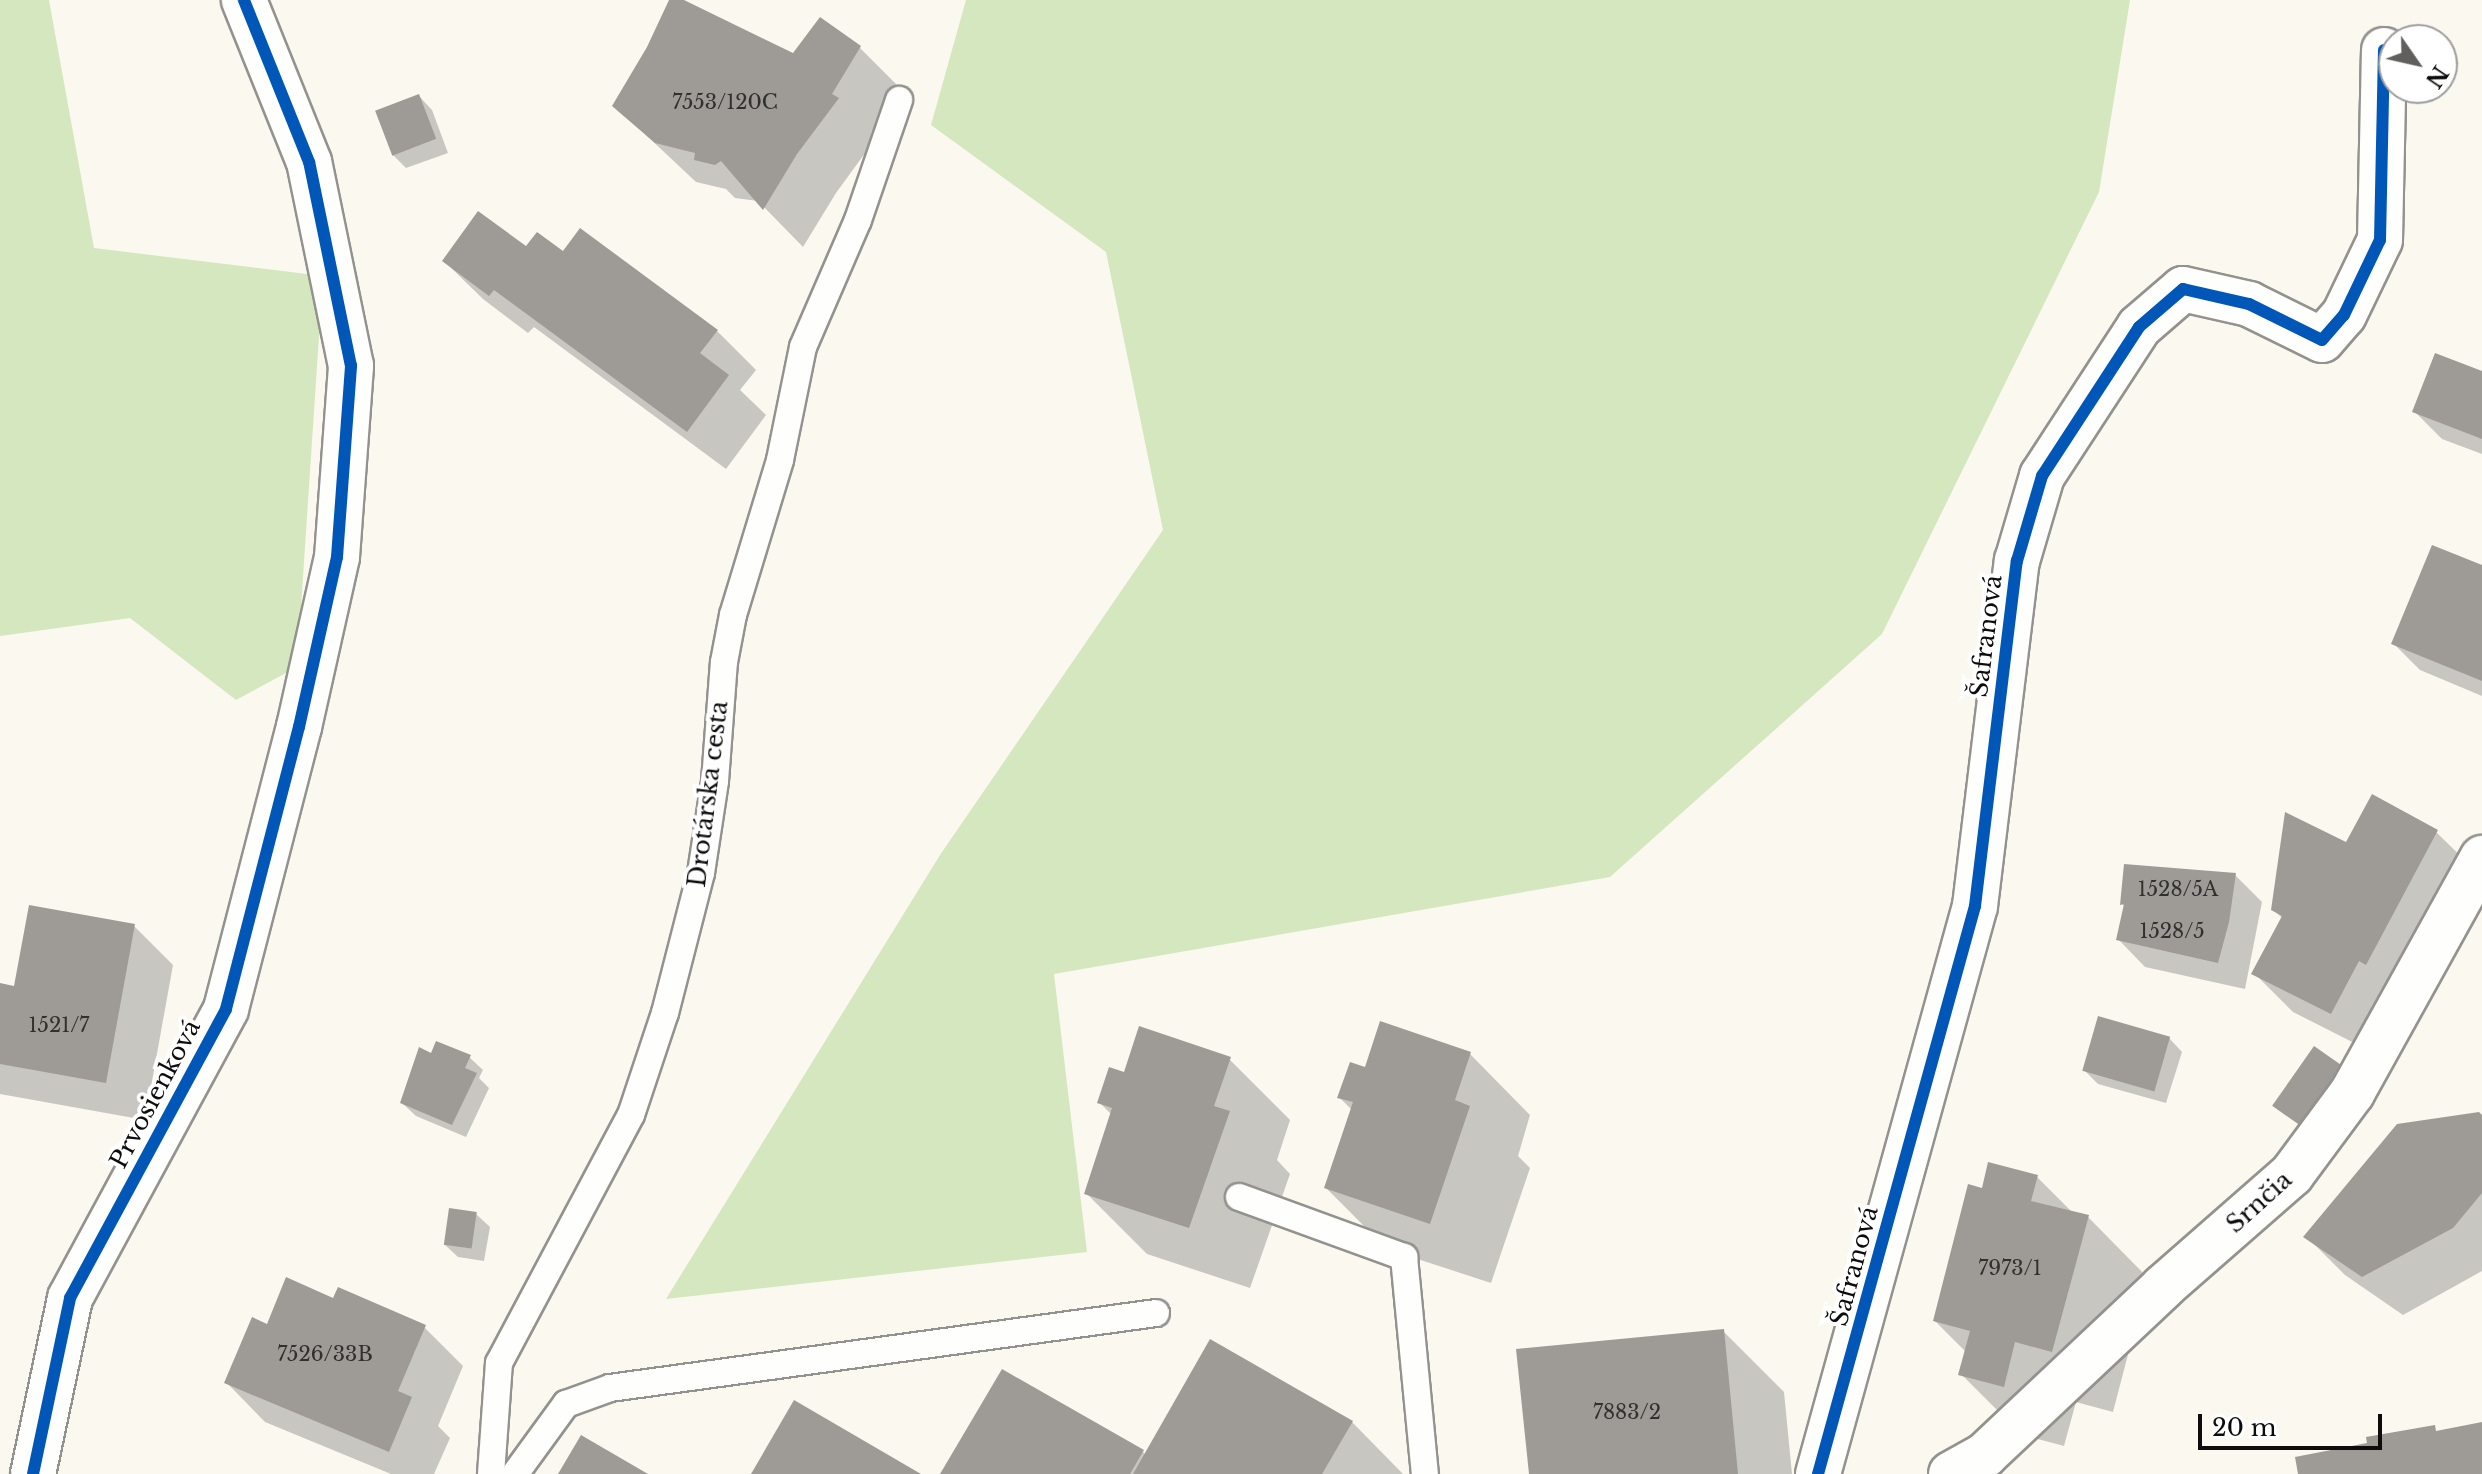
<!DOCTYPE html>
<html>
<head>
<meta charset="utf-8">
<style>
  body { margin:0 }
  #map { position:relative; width:2482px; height:1474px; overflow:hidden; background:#fbf8f0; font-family:"Libre Baskerville",serif }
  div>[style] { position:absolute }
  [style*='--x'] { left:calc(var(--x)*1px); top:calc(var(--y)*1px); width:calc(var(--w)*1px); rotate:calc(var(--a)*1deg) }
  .forest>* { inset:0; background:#d4e7be }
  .shadow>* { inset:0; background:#0003 }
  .building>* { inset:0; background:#9e9a96; transform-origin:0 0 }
  .roads { filter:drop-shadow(2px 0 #94928f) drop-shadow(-2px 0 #94928f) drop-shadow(0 2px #94928f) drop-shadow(0 -2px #94928f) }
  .lane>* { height:26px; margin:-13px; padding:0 13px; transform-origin:13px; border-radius:13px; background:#fefefd }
  .street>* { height:44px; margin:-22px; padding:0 22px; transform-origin:22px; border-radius:22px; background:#fefefd }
  .cycleway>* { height:12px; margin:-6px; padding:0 6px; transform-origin:6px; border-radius:6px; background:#0057b8 }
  span { translate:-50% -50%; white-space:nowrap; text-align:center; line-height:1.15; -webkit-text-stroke:8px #fff; paint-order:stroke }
  .number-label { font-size:20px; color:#30302e }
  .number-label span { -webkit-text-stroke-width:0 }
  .street-label { font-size:24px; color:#0c0c0c }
  .north { position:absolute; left:2378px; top:24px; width:80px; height:80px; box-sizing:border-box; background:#fff; border:2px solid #9e9e9e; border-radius:50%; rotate:124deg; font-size:22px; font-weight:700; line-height:32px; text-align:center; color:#0c0c0c }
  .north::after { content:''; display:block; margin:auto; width:28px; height:36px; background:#605f5c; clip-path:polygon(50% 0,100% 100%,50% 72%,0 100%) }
  .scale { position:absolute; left:2198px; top:1414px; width:184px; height:36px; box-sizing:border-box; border:4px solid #0c0c0c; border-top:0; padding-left:10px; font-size:24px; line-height:28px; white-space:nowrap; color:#0c0c0c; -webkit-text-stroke:6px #fff; paint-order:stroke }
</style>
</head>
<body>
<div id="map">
  <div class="forest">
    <div style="clip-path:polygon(0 0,49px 0,94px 248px,323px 276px,297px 667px,236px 700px,130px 618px,0 636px)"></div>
    <div style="clip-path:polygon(966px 0,2130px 0,2099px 192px,1882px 634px,1610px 877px,1054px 974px,1087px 1252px,666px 1299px,940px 855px,1163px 530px,1106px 252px,931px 125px)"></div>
  </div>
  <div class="shadow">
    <div style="clip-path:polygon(671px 0,680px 0,793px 55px,859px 47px,898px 86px,871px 133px,876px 138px,836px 193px,803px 247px,758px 201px,735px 198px,726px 189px,696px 182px,614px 105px,648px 48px)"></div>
    <div style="clip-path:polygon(419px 96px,432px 110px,448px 153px,406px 168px,393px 155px)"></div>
    <div style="clip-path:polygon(581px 230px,717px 331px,756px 370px,740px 390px,766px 415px,726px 469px,534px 327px,528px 333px,483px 299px,444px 261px,526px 249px,564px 254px)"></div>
    <div style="clip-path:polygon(2482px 373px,2482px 454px,2442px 439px,2415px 412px)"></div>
    <div style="clip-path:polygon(2482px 568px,2482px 696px,2420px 670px,2393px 643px)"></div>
    <div style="clip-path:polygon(2436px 832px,2475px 870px,2370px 1051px,2293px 1012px,2254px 973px,2283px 919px,2273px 909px,2347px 845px)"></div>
    <div style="clip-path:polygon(2235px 875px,2262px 902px,2245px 989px,2145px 967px,2118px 939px,2125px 907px,2122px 904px)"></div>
    <div style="clip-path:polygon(134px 926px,173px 965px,145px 1120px,0 1094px,0 985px,16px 988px)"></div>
    <div style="clip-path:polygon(2169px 1038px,2182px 1052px,2166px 1103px,2098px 1084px,2084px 1070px)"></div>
    <div style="clip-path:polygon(1470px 1054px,1530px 1115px,1518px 1156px,1530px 1168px,1491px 1283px,1387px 1249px,1326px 1188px,1352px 1110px,1339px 1097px,1366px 1069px)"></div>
    <div style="clip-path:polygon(432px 1056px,469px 1057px,483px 1070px,479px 1078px,489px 1088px,466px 1137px,416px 1116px,402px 1103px)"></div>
    <div style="clip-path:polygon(1229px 1059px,1290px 1120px,1277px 1160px,1290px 1174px,1250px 1288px,1147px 1254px,1086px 1193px,1112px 1115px,1099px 1102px)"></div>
    <div style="clip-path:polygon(2482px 1118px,2482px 1271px,2403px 1315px,2345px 1275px,2306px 1236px)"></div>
    <div style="clip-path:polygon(2037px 1177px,2073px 1213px,2088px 1217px,2148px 1278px,2113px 1412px,2076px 1402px,2064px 1446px,2022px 1435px,1961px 1374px,1966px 1352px,1935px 1321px,1983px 1190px)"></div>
    <div style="clip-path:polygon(476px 1214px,490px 1227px,484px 1261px,458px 1257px,444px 1244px)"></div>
    <div style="clip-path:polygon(334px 1301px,424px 1327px,463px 1366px,438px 1426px,450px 1438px,434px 1474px,391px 1474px,265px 1422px,227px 1383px,268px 1327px)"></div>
    <div style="clip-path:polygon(1723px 1331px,1784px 1392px,1792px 1474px,1531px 1474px)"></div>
    <div style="clip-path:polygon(1352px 1422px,1403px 1474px,943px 1474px,1143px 1452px,1146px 1455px)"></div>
  </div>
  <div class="building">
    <div style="clip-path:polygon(669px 0,684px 0,793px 53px,820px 17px,861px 46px,832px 94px,839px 98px,797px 154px,763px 210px,721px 161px,715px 165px,694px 160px,695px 153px,655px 143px,612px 106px,647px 47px)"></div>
    <div style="left:419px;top:94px;width:48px;height:47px;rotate:69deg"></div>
    <div style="clip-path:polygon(478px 211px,526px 246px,537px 232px,563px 251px,580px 228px,718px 330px,700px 353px,729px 375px,687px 432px,494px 290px,489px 296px,442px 261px)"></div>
    <div style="clip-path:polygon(2435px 353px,2482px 371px,2482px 439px,2412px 412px)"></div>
    <div style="clip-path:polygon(2432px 545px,2482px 565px,2482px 681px,2391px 644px)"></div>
    <div style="clip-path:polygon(2372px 794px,2438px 830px,2366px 965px,2359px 961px,2331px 1014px,2251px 974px,2282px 916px,2271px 910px,2285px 812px,2346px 842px)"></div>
    <div style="clip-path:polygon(2124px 864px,2236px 873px,2229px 922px,2218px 963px,2116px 940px,2124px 904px,2120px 905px)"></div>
    <div style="clip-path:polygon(29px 905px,135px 924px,106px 1083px,0 1064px,0 983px,14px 986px)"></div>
    <div style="left:2098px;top:1016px;width:75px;height:57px;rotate:16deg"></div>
    <div style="clip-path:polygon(1380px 1021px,1471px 1052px,1455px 1100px,1470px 1106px,1430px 1224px,1324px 1188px,1353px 1102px,1337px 1098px,1350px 1062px,1365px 1067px)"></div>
    <div style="clip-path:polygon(1139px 1026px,1231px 1057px,1214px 1106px,1230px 1111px,1189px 1228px,1084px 1194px,1112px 1108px,1097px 1103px,1109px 1067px,1124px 1072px)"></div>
    <div style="clip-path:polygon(436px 1041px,471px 1055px,465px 1068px,477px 1073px,452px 1125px,400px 1103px,419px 1047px,431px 1053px)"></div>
    <div style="left:2314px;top:1046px;width:45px;height:73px;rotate:35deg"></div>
    <div style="clip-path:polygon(2479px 1112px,2482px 1115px,2482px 1193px,2453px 1228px,2362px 1277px,2303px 1237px,2397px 1124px)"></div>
    <div style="clip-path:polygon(1988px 1162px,2038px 1175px,2031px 1201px,2089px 1215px,2052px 1352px,2015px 1342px,2004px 1387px,1958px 1375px,1970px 1331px,1933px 1321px,1968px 1184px,1982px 1188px)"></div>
    <div style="left:449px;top:1208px;width:28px;height:37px;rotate:8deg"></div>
    <div style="clip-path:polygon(286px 1277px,333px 1298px,338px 1287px,426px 1325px,398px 1391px,412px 1397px,389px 1452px,224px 1383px,252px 1317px,267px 1324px)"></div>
    <div style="clip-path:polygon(1724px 1329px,1738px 1474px,1529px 1474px,1516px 1349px)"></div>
    <div style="clip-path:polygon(1210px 1339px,1353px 1421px,1322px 1474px,1133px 1474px)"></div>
    <div style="clip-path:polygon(1002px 1369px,1144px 1450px,1130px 1474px,940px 1474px)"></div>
    <div style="clip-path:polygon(794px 1400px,921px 1474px,751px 1474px)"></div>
    <div style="clip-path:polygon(2482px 1422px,2482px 1474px,2298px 1474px,2295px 1457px,2367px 1443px,2366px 1437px,2435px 1425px,2436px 1431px)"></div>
    <div style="clip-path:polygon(581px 1435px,648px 1474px,558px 1474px)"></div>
  </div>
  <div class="roads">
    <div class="lane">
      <div style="--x:1239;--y:1197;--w:176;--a:20"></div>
      <div style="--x:1404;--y:1257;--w:218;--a:84.5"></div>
      <div style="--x:491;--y:1474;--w:111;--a:-85.9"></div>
      <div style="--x:499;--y:1363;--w:281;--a:-62"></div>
      <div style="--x:631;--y:1115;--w:108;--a:-71.6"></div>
      <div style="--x:665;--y:1013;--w:145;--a:-75.6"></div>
      <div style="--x:701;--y:873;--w:93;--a:-81.3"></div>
      <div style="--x:715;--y:781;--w:119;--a:-85.7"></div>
      <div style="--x:724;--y:662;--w:48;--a:-79.2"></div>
      <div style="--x:733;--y:615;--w:162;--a:-73.1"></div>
      <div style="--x:780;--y:460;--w:115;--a:-78.5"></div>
      <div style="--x:803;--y:347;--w:138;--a:-66.6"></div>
      <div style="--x:858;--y:220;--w:127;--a:-71.1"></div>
      <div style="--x:515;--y:1474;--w:87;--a:-53.9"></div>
      <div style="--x:566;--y:1404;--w:47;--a:-20"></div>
      <div style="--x:610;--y:1388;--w:551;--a:-7.82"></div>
    </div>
    <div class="street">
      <div style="--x:33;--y:1474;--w:180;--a:-78.1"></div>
      <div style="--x:70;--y:1298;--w:328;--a:-61.6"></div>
      <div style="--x:226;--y:1009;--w:291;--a:-75.5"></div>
      <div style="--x:299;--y:727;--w:174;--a:-77.4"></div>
      <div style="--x:337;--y:557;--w:192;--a:-85.8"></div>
      <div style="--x:351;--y:366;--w:208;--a:-101.6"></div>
      <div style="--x:309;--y:162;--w:175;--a:-111.9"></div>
      <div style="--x:1818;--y:1474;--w:589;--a:-74.55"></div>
      <div style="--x:1975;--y:906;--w:348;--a:-83.1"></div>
      <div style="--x:2017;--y:561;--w:89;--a:-73.6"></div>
      <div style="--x:2042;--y:476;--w:178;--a:-56.9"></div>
      <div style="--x:2139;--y:327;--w:58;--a:-40.8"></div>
      <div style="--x:2183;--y:289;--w:68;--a:12.8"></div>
      <div style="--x:2249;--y:304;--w:81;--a:26.3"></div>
      <div style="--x:2322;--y:340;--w:33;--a:-49"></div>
      <div style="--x:2344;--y:315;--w:83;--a:-64.4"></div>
      <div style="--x:2380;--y:240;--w:190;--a:-88.8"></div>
      <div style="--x:1951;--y:1474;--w:39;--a:-29"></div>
      <div style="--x:1985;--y:1455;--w:245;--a:-43.3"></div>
      <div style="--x:2163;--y:1287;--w:171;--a:-41.2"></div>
      <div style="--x:2292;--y:1174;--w:101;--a:-53.5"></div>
      <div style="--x:2352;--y:1093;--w:269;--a:-61"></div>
    </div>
  </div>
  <div class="cycleway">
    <div style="--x:33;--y:1474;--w:180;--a:-78.1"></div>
    <div style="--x:70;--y:1298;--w:328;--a:-61.6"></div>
    <div style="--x:226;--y:1009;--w:291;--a:-75.5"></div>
    <div style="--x:299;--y:727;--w:174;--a:-77.4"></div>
    <div style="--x:337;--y:557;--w:192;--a:-85.8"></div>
    <div style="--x:351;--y:366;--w:208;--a:-101.6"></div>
    <div style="--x:309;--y:162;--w:175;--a:-111.9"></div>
    <div style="--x:1818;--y:1474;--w:589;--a:-74.55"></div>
    <div style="--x:1975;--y:906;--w:348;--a:-83.1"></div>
    <div style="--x:2017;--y:561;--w:89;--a:-73.6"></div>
    <div style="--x:2042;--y:476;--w:178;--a:-56.9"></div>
    <div style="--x:2139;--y:327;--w:58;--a:-40.8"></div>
    <div style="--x:2183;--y:289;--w:68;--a:12.8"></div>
    <div style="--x:2249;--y:304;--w:81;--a:26.3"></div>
    <div style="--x:2322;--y:340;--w:33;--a:-49"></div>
    <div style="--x:2344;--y:315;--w:83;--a:-64.4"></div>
    <div style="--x:2380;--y:240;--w:190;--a:-88.8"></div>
  </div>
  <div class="number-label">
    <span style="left:725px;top:102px">7553/120C</span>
    <span style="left:2178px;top:889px">1528/5A</span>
    <span style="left:2172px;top:931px">1528/5</span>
    <span style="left:59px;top:1025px">1521/7</span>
    <span style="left:2010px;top:1268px">7973/1</span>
    <span style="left:325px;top:1354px">7526/33B</span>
    <span style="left:1627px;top:1412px">7883/2</span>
  </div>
  <div class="street-label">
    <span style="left:1986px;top:636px;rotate:-83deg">Šafranová</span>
    <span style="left:708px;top:794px;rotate:-83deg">Drotárska cesta</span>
    <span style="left:155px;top:1094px;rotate:-62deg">Prvosienková</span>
    <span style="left:2259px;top:1202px;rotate:-42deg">Srnčia</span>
    <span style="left:1854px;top:1266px;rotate:-75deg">Šafranová</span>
  </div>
  <div class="north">N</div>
  <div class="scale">20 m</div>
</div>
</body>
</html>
